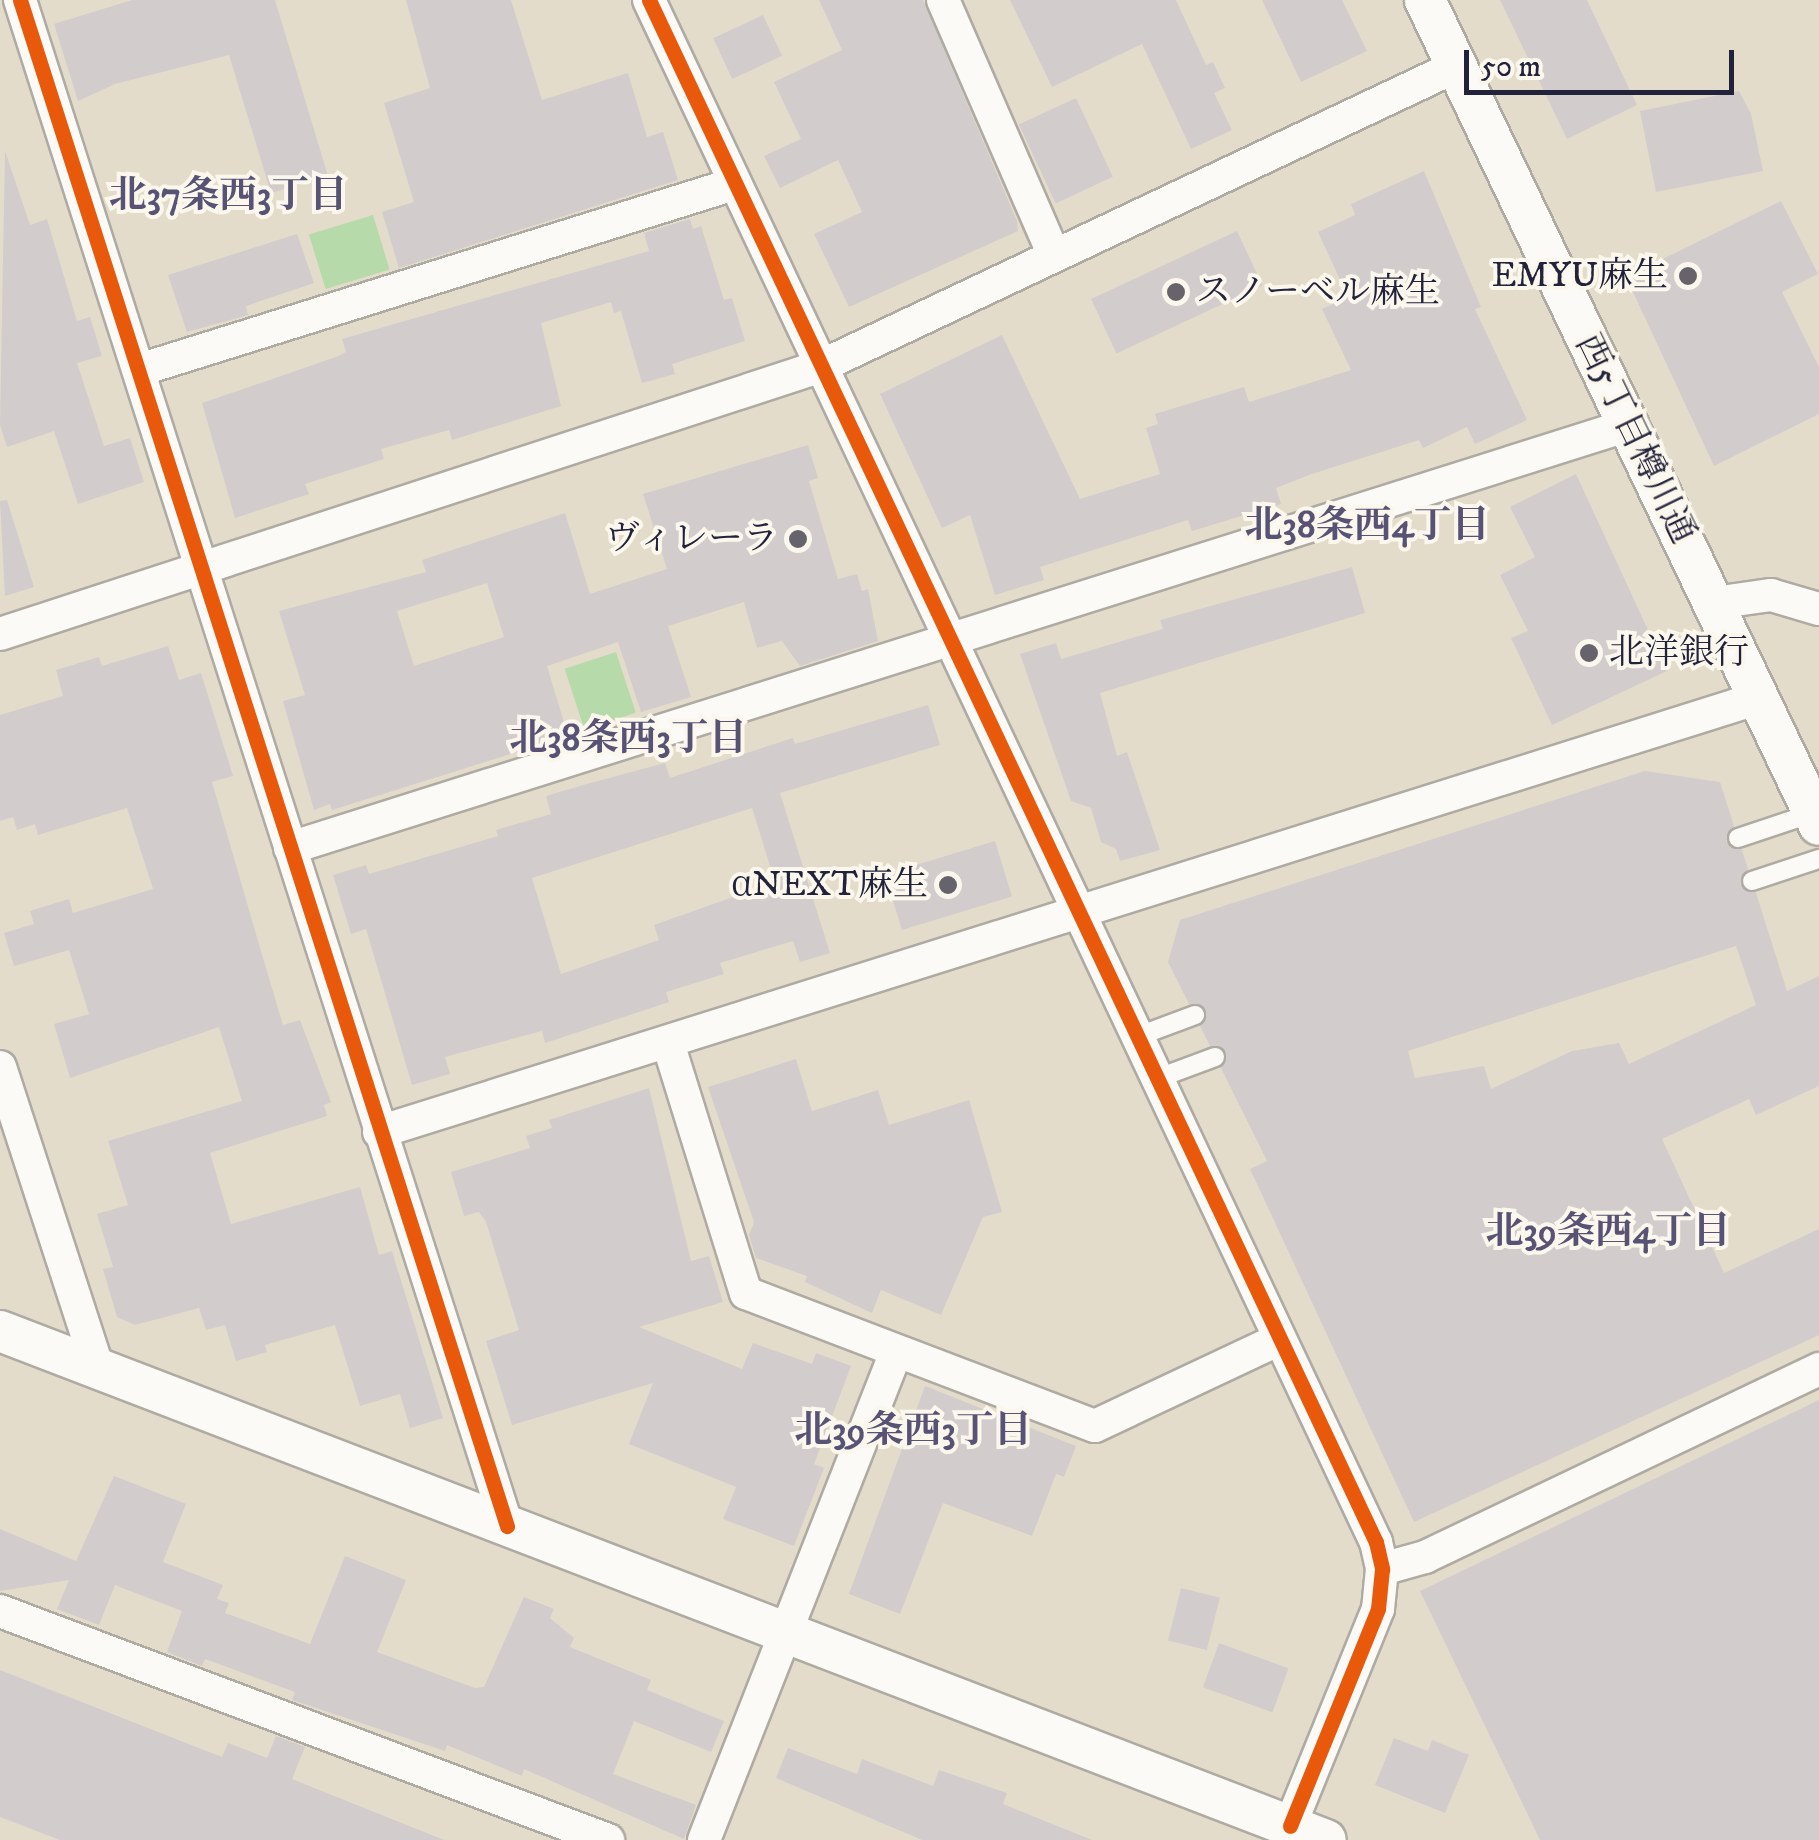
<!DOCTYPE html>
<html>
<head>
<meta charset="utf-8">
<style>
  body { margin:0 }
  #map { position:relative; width:1819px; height:1840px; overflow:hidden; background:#e4dcca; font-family:"IM FELL DW Pica","Noto Serif JP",serif }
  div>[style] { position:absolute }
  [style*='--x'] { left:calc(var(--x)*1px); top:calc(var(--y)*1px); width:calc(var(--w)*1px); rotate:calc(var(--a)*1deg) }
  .green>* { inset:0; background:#b7daab; transform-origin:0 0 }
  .building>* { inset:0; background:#d2cccd; transform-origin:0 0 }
  .roads { filter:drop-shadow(2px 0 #afaaa2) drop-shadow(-2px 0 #afaaa2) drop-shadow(0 2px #afaaa2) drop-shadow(0 -2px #afaaa2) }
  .service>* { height:18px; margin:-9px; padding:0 9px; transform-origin:9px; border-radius:9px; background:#fbfaf7 }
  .minor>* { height:32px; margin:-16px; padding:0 16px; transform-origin:16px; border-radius:16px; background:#fbfaf7 }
  .tertiary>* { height:40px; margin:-20px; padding:0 20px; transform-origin:20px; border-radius:20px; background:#fbfaf7 }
  .cycleway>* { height:15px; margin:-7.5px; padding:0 7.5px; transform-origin:7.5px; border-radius:7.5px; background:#e8590c }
  .dots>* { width:28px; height:28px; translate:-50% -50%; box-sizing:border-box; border:5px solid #fbf7ec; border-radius:50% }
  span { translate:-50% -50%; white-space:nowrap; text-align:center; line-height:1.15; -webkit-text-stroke:8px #fbf7ec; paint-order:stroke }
  .poi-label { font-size:35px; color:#22223b }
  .right { translate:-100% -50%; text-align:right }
  .left { translate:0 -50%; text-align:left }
  .street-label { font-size:35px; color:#22223b }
  .neighbourhood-label { font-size:38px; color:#585275; font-weight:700 }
  .scale { position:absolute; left:1464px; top:50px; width:270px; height:45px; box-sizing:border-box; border:5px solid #22223b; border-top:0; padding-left:12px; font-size:30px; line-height:35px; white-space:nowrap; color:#22223b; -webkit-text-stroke:8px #fbf7ec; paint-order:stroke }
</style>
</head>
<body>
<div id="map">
  <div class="green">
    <div style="left:373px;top:215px;width:57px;height:67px;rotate:73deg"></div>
    <div style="left:616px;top:652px;width:64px;height:54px;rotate:72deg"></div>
  </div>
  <div class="building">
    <div style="clip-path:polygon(132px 0,275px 0,328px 176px,271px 193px,229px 55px,115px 84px,78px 101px,54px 24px)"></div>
    <div style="clip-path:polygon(406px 0,511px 0,542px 100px,628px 73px,647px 137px,663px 132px,678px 180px,399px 268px,382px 212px,414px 202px,384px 103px,430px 88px)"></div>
    <div style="clip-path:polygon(819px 0,923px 0,1017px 221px,1018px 231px,849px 307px,814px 234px,862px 212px,838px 160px,780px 188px,764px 156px,801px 139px,774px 82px,842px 50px)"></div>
    <div style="clip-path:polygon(1010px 0,1176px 0,1206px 65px,1213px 62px,1225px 88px,1214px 93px,1232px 130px,1191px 149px,1142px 44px,1052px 87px)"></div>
    <div style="clip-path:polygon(1262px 0,1342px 0,1367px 51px,1301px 82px)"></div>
    <div style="clip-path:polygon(1500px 0,1587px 0,1637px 105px,1567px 139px)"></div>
    <div style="left:763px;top:15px;width:45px;height:55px;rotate:65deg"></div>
    <div style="clip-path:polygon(1739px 91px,1751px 114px,1763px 171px,1656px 192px,1640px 111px)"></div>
    <div style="left:1076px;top:98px;width:87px;height:63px;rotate:65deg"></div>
    <div style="clip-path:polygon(5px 151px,30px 225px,47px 219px,77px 321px,90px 317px,102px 356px,77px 363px,104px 446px,130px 438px,144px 482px,78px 504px,54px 431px,7px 447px,0 425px)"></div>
    <div style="clip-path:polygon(1424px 171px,1481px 307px,1475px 309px,1527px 420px,1475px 444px,1467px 427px,1423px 448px,1419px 440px,1312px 474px,1276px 488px,1281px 504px,1192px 531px,1188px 520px,1040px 567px,1044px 580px,995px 595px,970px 515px,942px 528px,880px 394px,1002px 335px,1080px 499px,1160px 474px,1146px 428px,1158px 424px,1155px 414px,1244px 387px,1249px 402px,1351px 370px,1322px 309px,1348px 297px,1318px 232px,1355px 215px,1351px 204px)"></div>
    <div style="clip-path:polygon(1781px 201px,1818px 274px,1782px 292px,1819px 367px,1819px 414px,1714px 466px,1626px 277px)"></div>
    <div style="clip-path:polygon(690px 219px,693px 229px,701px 226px,724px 300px,732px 298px,745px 341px,672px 364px,675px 374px,642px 383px,621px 311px,614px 313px,611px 302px,541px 323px,561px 406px,452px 440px,449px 430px,381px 449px,384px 459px,305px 484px,309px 494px,235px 518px,202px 403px,336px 357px,346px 352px,342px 339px,649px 251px,644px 233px)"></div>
    <div style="left:1237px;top:231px;width:60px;height:161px;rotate:65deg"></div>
    <div style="clip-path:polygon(297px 234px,314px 283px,246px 306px,248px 315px,187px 332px,168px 275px)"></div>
    <div style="clip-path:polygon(evenodd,808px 445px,818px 478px,809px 481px,838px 579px,857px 574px,862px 591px,868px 589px,878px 641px,800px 666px,782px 641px,757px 648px,744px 602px,668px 626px,691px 697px,641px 712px,618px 642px,547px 666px,568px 736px,332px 810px,330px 804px,314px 810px,283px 701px,305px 695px,279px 611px,426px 572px,422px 560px,565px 513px,590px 594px,667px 569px,643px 494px,808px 445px,487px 583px,504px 637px,414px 666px,397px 611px,487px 583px)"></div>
    <div style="clip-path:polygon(1576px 474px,1667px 671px,1552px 725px,1511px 638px,1528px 631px,1500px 575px,1535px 557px,1510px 507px)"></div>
    <div style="clip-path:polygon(7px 500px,34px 587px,5px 596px,0 501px)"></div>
    <div style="clip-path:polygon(1352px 567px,1365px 613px,1100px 693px,1117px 756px,1127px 752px,1160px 850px,1120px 861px,1116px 849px,1101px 842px,1091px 808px,1071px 801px,1020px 654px,1056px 643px,1061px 659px,1163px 629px,1160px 620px)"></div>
    <div style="clip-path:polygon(168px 646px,179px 680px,201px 673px,233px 776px,212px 782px,258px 941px,283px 1025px,300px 1020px,331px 1102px,324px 1105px,327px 1116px,210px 1153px,231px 1224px,360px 1187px,379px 1255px,392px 1251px,443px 1418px,410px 1428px,400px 1394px,360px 1406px,335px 1325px,265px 1345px,267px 1352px,236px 1361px,225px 1325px,206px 1330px,199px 1308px,135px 1325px,117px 1317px,103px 1269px,113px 1267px,97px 1214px,128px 1205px,108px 1141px,242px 1101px,219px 1027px,70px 1078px,54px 1024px,89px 1014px,69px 950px,14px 966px,4px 933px,34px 924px,30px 911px,69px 899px,73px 913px,153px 889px,127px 808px,38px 835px,35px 824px,17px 830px,13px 817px,0 821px,0 715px,63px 696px,56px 670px,99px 657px,102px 666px)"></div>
    <div style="clip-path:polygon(evenodd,928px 705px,940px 745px,780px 793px,830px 953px,800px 962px,793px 941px,720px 963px,724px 974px,666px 992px,669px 1002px,545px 1043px,542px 1031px,445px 1057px,450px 1074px,412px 1085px,366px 929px,351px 934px,333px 875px,366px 865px,369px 874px,498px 836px,496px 830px,551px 814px,546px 796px,583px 785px,665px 763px,670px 778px,793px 738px,795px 744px,928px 705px,752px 808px,775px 882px,654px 925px,659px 940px,561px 974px,532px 878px,752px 808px)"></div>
    <div style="clip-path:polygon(evenodd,1645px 771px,1720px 782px,1734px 826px,1726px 841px,1742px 850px,1748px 869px,1740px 884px,1756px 893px,1787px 991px,1819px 976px,1819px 1086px,1756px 1115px,1749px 1099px,1662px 1139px,1724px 1273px,1819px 1229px,1819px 1335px,1414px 1522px,1250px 1169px,1267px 1161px,1221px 1068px,1226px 1052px,1210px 1046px,1200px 1026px,1206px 1010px,1189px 1004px,1168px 962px,1180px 920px,1645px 771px,1736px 946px,1756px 1005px,1629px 1064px,1619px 1043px,1572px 1051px,1491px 1089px,1484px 1066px,1415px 1078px,1408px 1051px,1736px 946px)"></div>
    <div style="left:995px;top:841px;width:58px;height:115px;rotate:73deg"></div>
    <div style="clip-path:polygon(796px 1059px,812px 1111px,878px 1090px,889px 1125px,969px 1100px,1002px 1212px,983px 1217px,941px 1315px,881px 1290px,872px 1313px,805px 1282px,807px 1276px,756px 1258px,749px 1235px,754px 1222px,708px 1087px)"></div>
    <div style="clip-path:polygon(649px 1088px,691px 1261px,709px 1256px,723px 1302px,639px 1327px,742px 1369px,753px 1343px,812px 1364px,816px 1353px,851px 1366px,814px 1464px,824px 1468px,794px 1546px,723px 1519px,736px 1487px,629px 1444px,653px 1383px,512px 1425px,486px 1341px,519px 1330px,486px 1222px,479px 1212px,464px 1216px,451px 1172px,530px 1148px,526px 1136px,552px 1128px,549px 1120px)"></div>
    <div style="clip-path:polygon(925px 1386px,1076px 1446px,1064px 1477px,1056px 1474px,1032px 1536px,943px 1503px,900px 1614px,849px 1594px)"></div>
    <div style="clip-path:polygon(1819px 1400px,1819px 1840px,1540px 1840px,1420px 1591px)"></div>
    <div style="clip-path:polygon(114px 1476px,186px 1504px,163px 1562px,223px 1585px,217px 1599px,229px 1603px,225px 1613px,310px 1644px,345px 1556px,406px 1580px,377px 1652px,475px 1688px,484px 1687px,524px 1597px,554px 1609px,550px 1618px,574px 1638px,570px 1647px,651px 1680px,647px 1690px,724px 1721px,711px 1752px,634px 1721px,613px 1774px,696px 1805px,684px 1839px,524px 1769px,522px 1776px,447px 1745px,445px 1751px,292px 1700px,295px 1692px,205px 1659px,202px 1666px,167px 1652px,182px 1611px,115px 1585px,99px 1625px,57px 1609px,69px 1580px,0 1591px,0 1529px,76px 1561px)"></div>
    <div style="left:1181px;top:1588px;width:40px;height:54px;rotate:14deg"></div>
    <div style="left:1219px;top:1643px;width:74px;height:47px;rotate:20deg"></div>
    <div style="clip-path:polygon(0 1670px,222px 1757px,228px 1743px,267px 1758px,276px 1736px,305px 1747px,292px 1779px,444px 1840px,60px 1840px,0 1817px)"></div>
    <div style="clip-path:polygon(1394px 1738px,1428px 1751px,1432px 1740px,1469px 1755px,1445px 1813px,1375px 1785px)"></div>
    <div style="clip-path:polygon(788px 1748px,857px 1774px,862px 1759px,933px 1786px,939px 1770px,1007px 1793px,1003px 1804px,1092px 1840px,922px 1840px,776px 1778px)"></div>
  </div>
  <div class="roads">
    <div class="service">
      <div style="--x:1738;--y:838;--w:79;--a:-18.4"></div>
      <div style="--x:1752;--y:881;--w:71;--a:-18.2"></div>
      <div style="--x:1136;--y:1037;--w:63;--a:-20.4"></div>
      <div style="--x:1156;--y:1079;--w:63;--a:-20.4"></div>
    </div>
    <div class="minor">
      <div style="--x:20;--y:0;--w:1602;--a:72.3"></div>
      <div style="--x:649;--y:0;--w:1705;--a:64.76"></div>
      <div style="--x:1376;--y:1542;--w:28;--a:77"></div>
      <div style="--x:1382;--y:1569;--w:40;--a:95.7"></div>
      <div style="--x:1378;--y:1609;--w:234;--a:112.1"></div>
      <div style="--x:943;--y:0;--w:278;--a:66.5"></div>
      <div style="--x:139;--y:370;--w:623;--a:-17.36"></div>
      <div style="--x:1714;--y:603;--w:58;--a:-8"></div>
      <div style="--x:1771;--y:595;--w:50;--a:16.3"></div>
      <div style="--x:0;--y:634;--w:861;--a:-18.06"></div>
      <div style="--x:819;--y:367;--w:705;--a:-25.26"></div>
      <div style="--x:290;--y:848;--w:1404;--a:-17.53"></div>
      <div style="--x:668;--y:1043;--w:262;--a:72.7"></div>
      <div style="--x:746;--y:1293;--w:373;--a:20.9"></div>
      <div style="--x:1095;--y:1426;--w:204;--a:-25.2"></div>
      <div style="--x:0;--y:1067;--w:318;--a:72"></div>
      <div style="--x:379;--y:1132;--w:1447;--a:-17.46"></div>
      <div style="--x:1382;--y:1569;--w:45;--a:-15.6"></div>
      <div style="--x:1425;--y:1557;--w:437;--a:-25.5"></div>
      <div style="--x:0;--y:1611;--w:650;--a:20.64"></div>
      <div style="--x:704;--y:1840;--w:524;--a:-68.52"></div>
    </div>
    <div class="tertiary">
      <div style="--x:1425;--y:0;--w:914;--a:64.47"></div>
      <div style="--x:0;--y:1331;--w:1420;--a:21"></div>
    </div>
  </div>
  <div class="cycleway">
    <div style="--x:20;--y:0;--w:1602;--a:72.3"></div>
    <div style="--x:649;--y:0;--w:1705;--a:64.76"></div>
    <div style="--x:1376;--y:1542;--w:28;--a:77"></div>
    <div style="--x:1382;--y:1569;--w:40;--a:95.7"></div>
    <div style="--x:1378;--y:1609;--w:234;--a:112.1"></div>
  </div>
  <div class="dots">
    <div style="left:1688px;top:276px;background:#66636d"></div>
    <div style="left:1176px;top:292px;background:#66636d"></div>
    <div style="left:798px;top:539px;background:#66636d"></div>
    <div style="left:1589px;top:653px;background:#66636d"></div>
    <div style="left:948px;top:885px;background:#66636d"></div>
  </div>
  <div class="poi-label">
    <span class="right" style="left:1668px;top:276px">EMYU麻生</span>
    <span class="left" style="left:1196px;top:292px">スノーベル麻生</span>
    <span class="right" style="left:778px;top:539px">ヴィレーラ</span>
    <span class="left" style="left:1609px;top:653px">北洋銀行</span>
    <span class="right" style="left:928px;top:885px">αNEXT麻生</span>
  </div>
  <div class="street-label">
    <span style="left:1635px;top:439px;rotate:64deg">西5丁目樽川通</span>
  </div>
  <div class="neighbourhood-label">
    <span style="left:228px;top:197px">北37条西3丁目</span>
    <span style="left:1367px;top:527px">北38条西4丁目</span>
    <span style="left:628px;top:740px">北38条西3丁目</span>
    <span style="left:1608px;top:1233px">北39条西4丁目</span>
    <span style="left:913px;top:1432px">北39条西3丁目</span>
  </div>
  <div class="scale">50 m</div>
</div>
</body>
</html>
